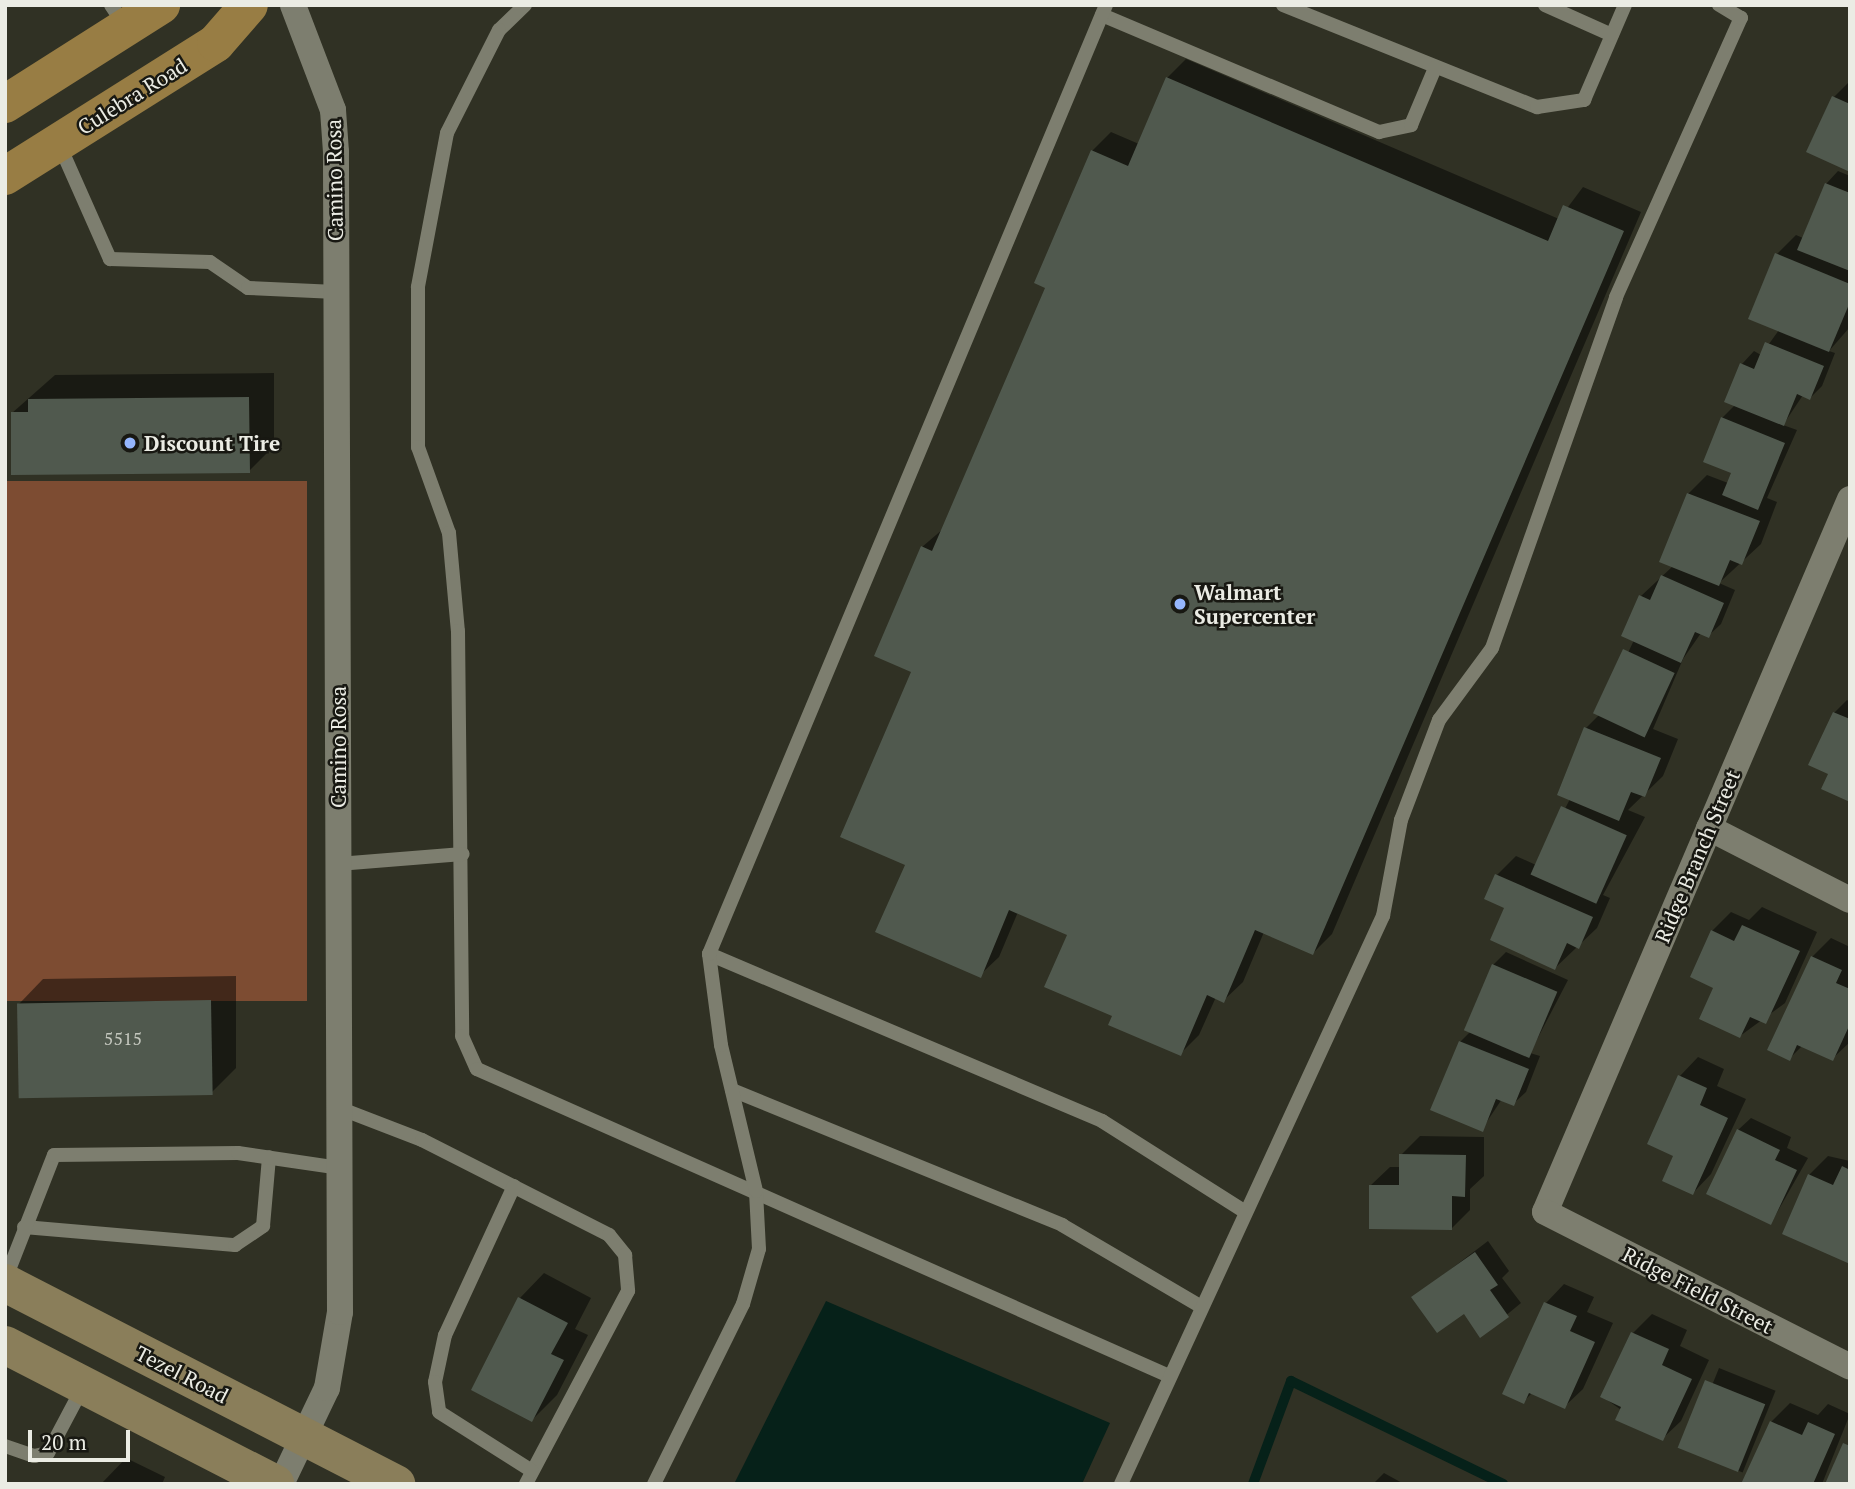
<!DOCTYPE html>
<html>
<head>
<meta charset="utf-8">
<style>
  body { margin:0 }
  #map { position:relative; width:1855px; height:1489px; overflow:hidden; background:#303124; font-family:"PT Serif",serif }
  div>[style] { position:absolute }
  [style*='--x'] { left:calc(var(--x)*1px); top:calc(var(--y)*1px); width:calc(var(--w)*1px); rotate:calc(var(--a)*1deg) }
  .green>* { inset:0; background:#7d4c32; transform-origin:0 0 }
  .water>* { inset:0; background:#062119 }
  .shadow>* { inset:0; background:#0007; transform-origin:0 0 }
  .stream>* { height:10px; margin:-5px; padding:0 5px; transform-origin:5px; border-radius:5px; background:#062119 }
  .building>* { inset:0; background:#50594e; transform-origin:0 0 }
  .lane>* { height:14px; margin:-7px; padding:0 7px; transform-origin:7px; border-radius:7px; background:#7d7e6f }
  .street>* { height:26px; margin:-13px; padding:0 13px; transform-origin:13px; border-radius:13px; background:#7d7e6f }
  .secondary>* { height:38px; margin:-19px; padding:0 19px; transform-origin:19px; border-radius:19px; background:#8a7e5a }
  .primary>* { height:38px; margin:-19px; padding:0 19px; transform-origin:19px; border-radius:19px; background:#987d44 }
  .dots>* { width:19px; height:19px; translate:-50% -50%; box-sizing:border-box; border:4px solid #181812; border-radius:50% }
  span { translate:-50% -50%; white-space:nowrap; text-align:center; line-height:1.15; -webkit-text-stroke:5px #181812; paint-order:stroke }
  .number-label { font-size:18px; color:#c4c7be }
  .number-label span { -webkit-text-stroke-width:0 }
  .street-label { font-size:21px; color:#ebece4 }
  .poi-label { font-size:21px; color:#ebece4; font-weight:700 }
  .left { translate:0 -50%; text-align:left }
  .frame { position:absolute; inset:0; border:7px solid #ebece4; pointer-events:none }
  .scale { position:absolute; left:28px; top:1430px; width:102px; height:32px; box-sizing:border-box; border:4px solid #ebece4; border-top:0; padding-left:9px; font-size:21px; line-height:24px; white-space:nowrap; color:#ebece4; -webkit-text-stroke:5px #181812; paint-order:stroke }
</style>
</head>
<body>
<div id="map">
  <div class="green">
    <div style="left:5px;top:481px;width:302px;height:520px"></div>
  </div>
  <div class="water">
    <div style="clip-path:polygon(826px 1301px,1110px 1423px,1082px 1484px,734px 1484px)"></div>
  </div>
  <div class="shadow">
    <div style="clip-path:polygon(1186px 59px,1559px 219px,1583px 187px,1641px 212px,1332px 934px,1313px 953px,1264px 932px,1243px 982px,1224px 1000px,1216px 997px,1199px 1035px,1180px 1054px,1069px 934px,1018px 912px,999px 957px,980px 975px,907px 864px,922px 547px,943px 529px,1047px 287px,1092px 151px,1111px 132px,1139px 144px,1167px 78px)"></div>
    <div style="clip-path:polygon(1850px 81px,1850px 170px,1834px 97px)"></div>
    <div style="clip-path:polygon(1838px 171px,1850px 176px,1850px 327px,1829px 351px,1835px 353px,1822px 386px,1810px 398px,1803px 395px,1783px 425px,1797px 430px,1767px 498px,1777px 502px,1761px 544px,1719px 583px,1735px 590px,1721px 624px,1708px 636px,1701px 633px,1683px 659px,1653px 729px,1678px 739px,1663px 776px,1628px 810px,1645px 817px,1603px 895px,1610px 898px,1597px 928px,1555px 968px,1506px 907px,1497px 875px,1516px 856px,1536px 865px,1570px 799px,1586px 728px,1599px 715px,1634px 640px,1641px 596px,1673px 566px,1688px 494px,1707px 475px,1728px 483px,1733px 472px,1722px 418px,1735px 405px,1742px 364px,1754px 351px,1761px 355px,1779px 330px,1777px 254px,1796px 235px,1803px 238px,1826px 184px)"></div>
    <div style="clip-path:polygon(274px 373px,274px 446px,249px 471px,12px 413px,55px 375px)"></div>
    <div style="clip-path:polygon(1847px 700px,1850px 702px,1850px 800px,1831px 773px,1834px 713px)"></div>
    <div style="clip-path:polygon(1762px 907px,1817px 932px,1785px 1003px,1740px 1036px,1715px 987px,1712px 931px,1731px 912px,1749px 920px)"></div>
    <div style="clip-path:polygon(1831px 938px,1850px 947px,1850px 1042px,1832px 1059px,1802px 1046px,1789px 1059px,1770px 1049px,1812px 957px)"></div>
    <div style="clip-path:polygon(1506px 952px,1568px 980px,1530px 1053px,1540px 1056px,1526px 1092px,1513px 1104px,1502px 1099px,1482px 1129px,1460px 1042px,1471px 1031px,1493px 965px)"></div>
    <div style="clip-path:polygon(236px 976px,236px 1068px,211px 1093px,19px 1004px,43px 979px)"></div>
    <div style="clip-path:polygon(1698px 1057px,1724px 1069px,1717px 1086px,1746px 1099px,1711px 1174px,1693px 1193px,1675px 1155px,1649px 1143px,1680px 1076px)"></div>
    <div style="clip-path:polygon(1751px 1118px,1791px 1137px,1787px 1148px,1808px 1158px,1771px 1223px,1738px 1130px)"></div>
    <div style="clip-path:polygon(1420px 1136px,1484px 1137px,1484px 1176px,1470px 1189px,1470px 1210px,1451px 1229px,1371px 1185px,1390px 1167px,1401px 1167px,1401px 1155px)"></div>
    <div style="clip-path:polygon(1828px 1156px,1850px 1161px,1850px 1262px,1809px 1175px)"></div>
    <div style="clip-path:polygon(1488px 1241px,1509px 1271px,1502px 1278px,1521px 1303px,1481px 1336px,1464px 1312px,1414px 1297px)"></div>
    <div style="clip-path:polygon(544px 1273px,591px 1298px,575px 1329px,588px 1335px,557px 1395px,532px 1420px,520px 1298px)"></div>
    <div style="clip-path:polygon(1564px 1284px,1594px 1297px,1587px 1312px,1613px 1323px,1583px 1389px,1564px 1407px,1532px 1393px,1523px 1402px,1504px 1393px,1546px 1303px)"></div>
    <div style="clip-path:polygon(1652px 1314px,1687px 1330px,1680px 1346px,1709px 1360px,1681px 1421px,1662px 1439px,1603px 1397px,1633px 1333px)"></div>
    <div style="left:1719px;top:1368px;width:61px;height:88px;rotate:22deg"></div>
    <div style="clip-path:polygon(1790px 1403px,1818px 1415px,1828px 1404px,1850px 1414px,1822px 1484px,1743px 1484px,1771px 1422px)"></div>
    <div style="clip-path:polygon(126px 1458px,165px 1477px,162px 1484px,101px 1484px)"></div>
    <div style="clip-path:polygon(1384px 1473px,1404px 1484px,1373px 1484px)"></div>
  </div>
  <div class="stream">
    <div style="--x:1253;--y:1484;--w:110;--a:-69.7"></div>
    <div style="--x:1291;--y:1381;--w:236;--a:25.9"></div>
  </div>
  <div class="building">
    <div style="clip-path:polygon(1166px 77px,1548px 241px,1563px 205px,1624px 231px,1313px 955px,1255px 930px,1224px 1003px,1207px 995px,1181px 1056px,1108px 1025px,1112px 1016px,1044px 987px,1067px 935px,1009px 910px,981px 978px,875px 932px,905px 865px,840px 837px,911px 672px,874px 656px,921px 546px,932px 551px,1045px 288px,1034px 283px,1091px 150px,1128px 166px)"></div>
    <div style="clip-path:polygon(1832px 96px,1850px 104px,1850px 172px,1806px 152px)"></div>
    <div style="clip-path:polygon(1825px 183px,1850px 193px,1850px 271px,1797px 250px)"></div>
    <div style="clip-path:polygon(1775px 253px,1850px 284px,1850px 302px,1829px 352px,1748px 319px)"></div>
    <div style="clip-path:polygon(1765px 342px,1824px 366px,1810px 400px,1797px 394px,1784px 426px,1724px 402px,1740px 363px,1754px 369px)"></div>
    <div style="clip-path:polygon(249px 397px,250px 473px,11px 475px,11px 412px,28px 412px,28px 399px)"></div>
    <div style="clip-path:polygon(1721px 417px,1785px 443px,1758px 510px,1722px 495px,1731px 473px,1703px 462px)"></div>
    <div style="clip-path:polygon(1687px 493px,1760px 521px,1742px 565px,1730px 560px,1719px 586px,1659px 562px)"></div>
    <div style="clip-path:polygon(1661px 575px,1724px 603px,1709px 638px,1695px 632px,1681px 663px,1621px 636px,1639px 595px,1650px 600px)"></div>
    <div style="left:1623px;top:649px;width:57px;height:71px;rotate:25deg"></div>
    <div style="clip-path:polygon(1833px 712px,1850px 719px,1850px 802px,1821px 789px,1828px 774px,1808px 765px)"></div>
    <div style="clip-path:polygon(1584px 727px,1661px 758px,1645px 797px,1631px 792px,1619px 821px,1557px 795px)"></div>
    <div style="left:1561px;top:806px;width:72px;height:75px;rotate:24deg"></div>
    <div style="clip-path:polygon(1495px 874px,1593px 917px,1579px 949px,1567px 943px,1555px 970px,1490px 940px,1504px 908px,1484px 899px)"></div>
    <div style="clip-path:polygon(1742px 925px,1800px 951px,1766px 1024px,1750px 1017px,1740px 1038px,1699px 1019px,1713px 988px,1690px 977px,1711px 930px,1734px 941px)"></div>
    <div style="clip-path:polygon(1811px 956px,1842px 970px,1836px 983px,1850px 989px,1850px 1024px,1833px 1061px,1797px 1045px,1790px 1061px,1767px 1050px)"></div>
    <div style="left:1492px;top:964px;width:71px;height:72px;rotate:23deg"></div>
    <div style="left:211px;top:1000px;width:95px;height:194px;rotate:89deg"></div>
    <div style="clip-path:polygon(1459px 1041px,1529px 1069px,1514px 1106px,1496px 1099px,1483px 1132px,1430px 1110px)"></div>
    <div style="clip-path:polygon(1678px 1075px,1707px 1088px,1700px 1105px,1728px 1118px,1693px 1195px,1662px 1181px,1673px 1156px,1647px 1144px)"></div>
    <div style="clip-path:polygon(1737px 1129px,1780px 1150px,1775px 1160px,1797px 1170px,1771px 1225px,1706px 1194px)"></div>
    <div style="clip-path:polygon(1399px 1154px,1466px 1155px,1465px 1197px,1452px 1196px,1452px 1230px,1369px 1229px,1369px 1185px,1399px 1185px)"></div>
    <div style="clip-path:polygon(1842px 1166px,1850px 1170px,1850px 1264px,1782px 1234px,1808px 1174px,1833px 1185px)"></div>
    <div style="clip-path:polygon(1475px 1252px,1498px 1285px,1490px 1290px,1509px 1317px,1480px 1338px,1464px 1314px,1437px 1333px,1411px 1297px)"></div>
    <div style="clip-path:polygon(518px 1297px,568px 1323px,551px 1354px,564px 1360px,532px 1422px,471px 1390px)"></div>
    <div style="clip-path:polygon(1544px 1302px,1577px 1316px,1570px 1331px,1595px 1342px,1565px 1409px,1529px 1393px,1524px 1404px,1502px 1394px)"></div>
    <div style="clip-path:polygon(1631px 1332px,1669px 1349px,1662px 1365px,1692px 1379px,1663px 1441px,1615px 1420px,1621px 1407px,1600px 1397px)"></div>
    <div style="left:1705px;top:1380px;width:65px;height:73px;rotate:22deg"></div>
    <div style="clip-path:polygon(1770px 1421px,1802px 1435px,1808px 1422px,1835px 1434px,1813px 1484px,1741px 1484px)"></div>
    <div style="clip-path:polygon(1843px 1443px,1850px 1446px,1850px 1484px,1825px 1484px)"></div>
  </div>
  <div class="lane">
    <div style="--x:111;--y:5;--w:25;--a:56"></div>
    <div style="--x:525;--y:5;--w:36;--a:136"></div>
    <div style="--x:499;--y:30;--w:115;--a:116.8"></div>
    <div style="--x:447;--y:133;--w:157;--a:100.7"></div>
    <div style="--x:418;--y:287;--w:160;--a:90"></div>
    <div style="--x:418;--y:447;--w:91;--a:70.2"></div>
    <div style="--x:449;--y:533;--w:98;--a:84.8"></div>
    <div style="--x:458;--y:631;--w:405;--a:89.4"></div>
    <div style="--x:462;--y:1036;--w:36;--a:66"></div>
    <div style="--x:477;--y:1069;--w:755;--a:23.92"></div>
    <div style="--x:1283;--y:5;--w:274;--a:21.9"></div>
    <div style="--x:1537;--y:107;--w:48;--a:-8.5"></div>
    <div style="--x:1584;--y:100;--w:103;--a:-66.7"></div>
    <div style="--x:1545;--y:5;--w:73;--a:24.1"></div>
    <div style="--x:1102;--y:15;--w:301;--a:22.9"></div>
    <div style="--x:1379;--y:132;--w:33;--a:-12"></div>
    <div style="--x:1411;--y:125;--w:62;--a:-67.2"></div>
    <div style="--x:59;--y:144;--w:126;--a:66.1"></div>
    <div style="--x:110;--y:259;--w:100;--a:1.7"></div>
    <div style="--x:210;--y:262;--w:46;--a:34.4"></div>
    <div style="--x:248;--y:288;--w:88;--a:2.6"></div>
    <div style="--x:338;--y:864;--w:125;--a:-4.6"></div>
    <div style="--x:709;--y:954;--w:427;--a:23"></div>
    <div style="--x:1102;--y:1121;--w:168;--a:32.4"></div>
    <div style="--x:732;--y:1090;--w:357;--a:22.2"></div>
    <div style="--x:1062;--y:1225;--w:160;--a:30.4"></div>
    <div style="--x:339;--y:1108;--w:89;--a:21.1"></div>
    <div style="--x:422;--y:1140;--w:210;--a:26.9"></div>
    <div style="--x:609;--y:1235;--w:26;--a:51"></div>
    <div style="--x:625;--y:1255;--w:36;--a:85"></div>
    <div style="--x:628;--y:1291;--w:218;--a:117.9"></div>
    <div style="--x:514;--y:1186;--w:164;--a:114.8"></div>
    <div style="--x:445;--y:1335;--w:48;--a:102"></div>
    <div style="--x:435;--y:1382;--w:30;--a:82"></div>
    <div style="--x:439;--y:1412;--w:110;--a:32.4"></div>
    <div style="--x:24;--y:1227;--w:212;--a:4.9"></div>
    <div style="--x:235;--y:1245;--w:34;--a:-34"></div>
    <div style="--x:263;--y:1226;--w:69;--a:-85"></div>
    <div style="--x:5;--y:1280;--w:134;--a:-68.6"></div>
    <div style="--x:54;--y:1155;--w:184;--a:-0.6"></div>
    <div style="--x:238;--y:1153;--w:102;--a:8.4"></div>
    <div style="--x:5;--y:1446;--w:31;--a:19"></div>
    <div style="--x:34;--y:1456;--w:14;--a:-12"></div>
    <div style="--x:48;--y:1453;--w:75;--a:-62.1"></div>
    <div style="--x:654;--y:1484;--w:201;--a:-63.7"></div>
    <div style="--x:743;--y:1304;--w:57;--a:-73.8"></div>
    <div style="--x:759;--y:1249;--w:58;--a:-93"></div>
    <div style="--x:756;--y:1191;--w:150;--a:-103.5"></div>
    <div style="--x:721;--y:1045;--w:92;--a:-97.5"></div>
    <div style="--x:709;--y:954;--w:1029;--a:-67.3"></div>
    <div style="--x:1121;--y:1484;--w:626;--a:-65.24"></div>
    <div style="--x:1383;--y:916;--w:98;--a:-79.4"></div>
    <div style="--x:1401;--y:820;--w:107;--a:-69.2"></div>
    <div style="--x:1439;--y:720;--w:89;--a:-53.6"></div>
    <div style="--x:1492;--y:648;--w:372;--a:-70.5"></div>
    <div style="--x:1616;--y:297;--w:306;--a:-65.9"></div>
    <div style="--x:1741;--y:18;--w:26;--a:-149"></div>
  </div>
  <div class="street">
    <div style="--x:1850;--y:499;--w:775;--a:113.16"></div>
    <div style="--x:1545;--y:1212;--w:342;--a:26.9"></div>
    <div style="--x:1709;--y:828;--w:158;--a:27.1"></div>
    <div style="--x:281;--y:1484;--w:106;--a:-64.4"></div>
    <div style="--x:327;--y:1388;--w:77;--a:-80.3"></div>
    <div style="--x:340;--y:1312;--w:1160;--a:-90.2"></div>
    <div style="--x:336;--y:152;--w:42;--a:-94.1"></div>
    <div style="--x:333;--y:110;--w:112;--a:-110.9"></div>
  </div>
  <div class="secondary">
    <div style="--x:5;--y:1283;--w:440;--a:27.2"></div>
    <div style="--x:5;--y:1345;--w:304;--a:27.2"></div>
  </div>
  <div class="primary">
    <div style="--x:5;--y:104;--w:185;--a:-32.4"></div>
    <div style="--x:5;--y:176;--w:249;--a:-32.2"></div>
    <div style="--x:216;--y:43;--w:50;--a:-49"></div>
  </div>
  <div class="dots">
    <div style="left:130px;top:443px;background:#95b6fd"></div>
    <div style="left:1180px;top:604px;background:#95b6fd"></div>
  </div>
  <div class="number-label">
    <span style="left:123px;top:1038px">5515</span>
  </div>
  <div class="street-label">
    <span style="left:132px;top:96px;rotate:-32deg">Culebra Road</span>
    <span style="left:334px;top:180px;rotate:-91deg">Camino Rosa</span>
    <span style="left:338px;top:747px;rotate:-90deg">Camino Rosa</span>
    <span style="left:1697px;top:856px;rotate:-67deg">Ridge Branch Street</span>
    <span style="left:1698px;top:1290px;rotate:27deg">Ridge Field Street</span>
    <span style="left:182px;top:1374px;rotate:27deg">Tezel Road</span>
  </div>
  <div class="poi-label">
    <span class="left" style="left:144px;top:443px">Discount Tire</span>
    <span class="left" style="left:1194px;top:604px">Walmart<br>Supercenter</span>
  </div>
  <div class="frame"></div>
  <div class="scale">20 m</div>
</div>
</body>
</html>
